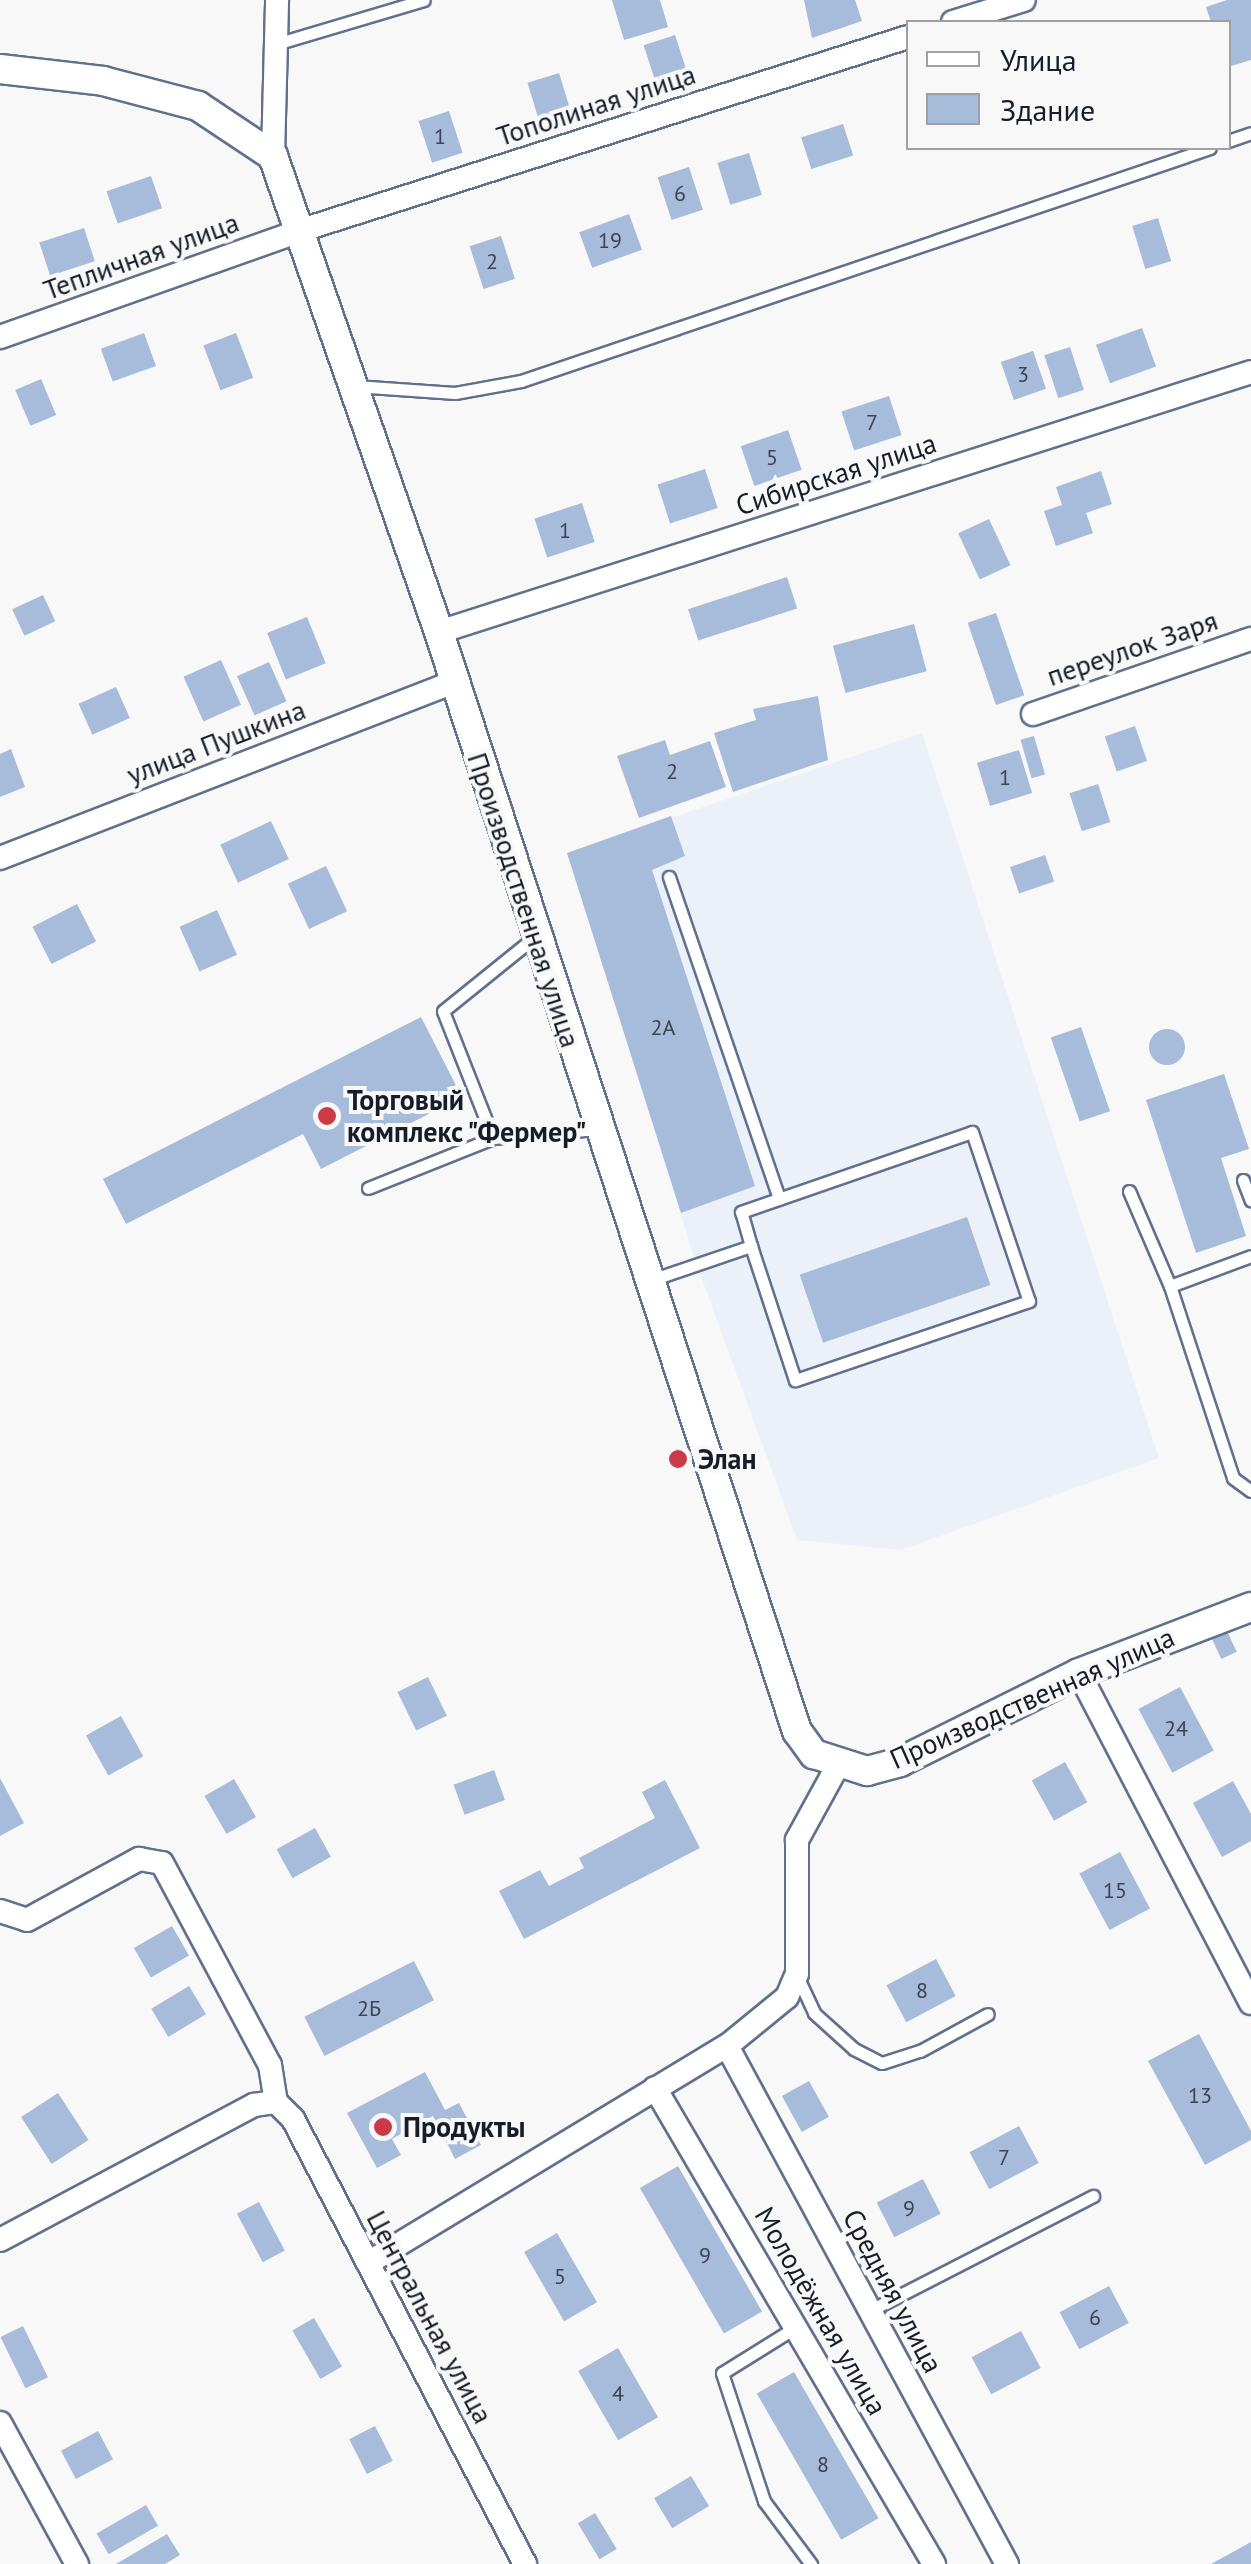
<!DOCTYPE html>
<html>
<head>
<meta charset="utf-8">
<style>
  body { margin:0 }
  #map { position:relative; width:1251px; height:2564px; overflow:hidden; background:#f8f8f8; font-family:"PT Sans",sans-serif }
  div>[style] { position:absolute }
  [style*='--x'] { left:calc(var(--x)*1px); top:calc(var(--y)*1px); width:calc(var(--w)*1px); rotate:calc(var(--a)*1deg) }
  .built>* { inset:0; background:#ecf1f9 }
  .building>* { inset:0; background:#a7bbda; transform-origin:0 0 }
  .round { border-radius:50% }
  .roads { filter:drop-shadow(2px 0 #60718e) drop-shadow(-2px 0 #60718e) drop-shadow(0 2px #60718e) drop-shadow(0 -2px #60718e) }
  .service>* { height:11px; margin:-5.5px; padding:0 5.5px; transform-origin:5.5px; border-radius:5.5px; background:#fff }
  .minor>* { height:22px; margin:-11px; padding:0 11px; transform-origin:11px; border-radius:11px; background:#fff }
  .tertiary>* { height:28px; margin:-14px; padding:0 14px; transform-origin:14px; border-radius:14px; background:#fff }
  .dots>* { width:28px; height:28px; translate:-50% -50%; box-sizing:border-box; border:5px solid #f8f8f8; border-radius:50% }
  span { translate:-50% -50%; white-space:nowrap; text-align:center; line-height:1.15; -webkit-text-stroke:8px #f8f8f8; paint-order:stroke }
  .number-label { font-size:22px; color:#3a4454 }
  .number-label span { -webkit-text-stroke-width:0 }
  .street-label { font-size:28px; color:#161d28 }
  .poi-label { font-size:28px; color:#161d28; font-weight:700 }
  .left { translate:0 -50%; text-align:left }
  .legend { position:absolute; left:906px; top:20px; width:325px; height:130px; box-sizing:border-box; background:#f8f8f8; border:2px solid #9ea0a5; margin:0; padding:12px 18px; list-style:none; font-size:30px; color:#161d28 }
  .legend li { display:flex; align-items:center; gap:20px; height:50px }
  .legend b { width:50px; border:2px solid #9ea0a5 }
</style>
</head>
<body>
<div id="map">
  <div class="built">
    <div style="clip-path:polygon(922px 733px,1159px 1458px,901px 1550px,797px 1540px,696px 1263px,567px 853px)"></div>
  </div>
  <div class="building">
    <div style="clip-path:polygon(612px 0,660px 0,668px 27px,624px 40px)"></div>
    <div style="clip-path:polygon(804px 0,855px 0,862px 21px,812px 38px)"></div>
    <div style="clip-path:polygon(1227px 0,1251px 0,1251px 60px,1228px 67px,1228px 22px,1211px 22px,1206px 7px)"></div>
    <div style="left:675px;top:35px;width:45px;height:33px;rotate:72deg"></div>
    <div style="left:559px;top:73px;width:44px;height:33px;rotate:73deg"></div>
    <div style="left:449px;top:111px;width:44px;height:32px;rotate:72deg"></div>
    <div style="left:843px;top:124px;width:33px;height:44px;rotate:72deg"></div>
    <div style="left:749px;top:153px;width:44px;height:33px;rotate:73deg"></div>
    <div style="left:689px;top:167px;width:45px;height:33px;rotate:72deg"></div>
    <div style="left:151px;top:176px;width:34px;height:47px;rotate:71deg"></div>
    <div style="left:629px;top:214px;width:38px;height:53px;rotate:70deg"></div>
    <div style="left:1158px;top:218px;width:45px;height:27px;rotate:73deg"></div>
    <div style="left:84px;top:228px;width:35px;height:47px;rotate:72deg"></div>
    <div style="left:501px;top:236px;width:45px;height:33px;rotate:72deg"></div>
    <div style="left:1142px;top:328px;width:41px;height:49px;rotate:70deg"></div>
    <div style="left:144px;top:333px;width:35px;height:46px;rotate:70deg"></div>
    <div style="left:236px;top:333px;width:48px;height:35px;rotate:69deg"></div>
    <div style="left:1070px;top:347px;width:45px;height:27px;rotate:72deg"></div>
    <div style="left:1033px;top:351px;width:40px;height:34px;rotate:71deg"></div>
    <div style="left:41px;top:379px;width:39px;height:28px;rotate:67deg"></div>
    <div style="left:889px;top:396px;width:41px;height:50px;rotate:72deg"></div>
    <div style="left:788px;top:430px;width:42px;height:50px;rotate:71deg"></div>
    <div style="left:705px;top:469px;width:41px;height:50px;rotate:72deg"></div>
    <div style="clip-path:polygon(1101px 471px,1112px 504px,1086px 513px,1093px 533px,1056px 546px,1044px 511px,1062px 505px,1056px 487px)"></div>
    <div style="left:582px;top:503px;width:41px;height:50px;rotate:72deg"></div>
    <div style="left:989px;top:519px;width:51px;height:34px;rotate:65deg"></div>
    <div style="left:787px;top:577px;width:33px;height:104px;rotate:72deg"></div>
    <div style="left:43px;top:595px;width:29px;height:34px;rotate:65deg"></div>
    <div style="left:996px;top:613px;width:87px;height:30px;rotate:71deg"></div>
    <div style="left:307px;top:617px;width:50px;height:43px;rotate:68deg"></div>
    <div style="left:914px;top:624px;width:49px;height:84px;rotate:75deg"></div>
    <div style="left:221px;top:660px;width:49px;height:41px;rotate:66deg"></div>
    <div style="left:269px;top:662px;width:43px;height:35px;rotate:66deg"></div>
    <div style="left:116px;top:687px;width:34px;height:41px;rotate:66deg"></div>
    <div style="clip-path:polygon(818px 696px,828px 760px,733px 792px,714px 733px,756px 720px,753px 709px)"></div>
    <div style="left:1135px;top:726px;width:37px;height:32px;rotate:71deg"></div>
    <div style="left:1034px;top:736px;width:40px;height:14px;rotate:74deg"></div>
    <div style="clip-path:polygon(665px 740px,670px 755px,710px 741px,726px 787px,639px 818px,617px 756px)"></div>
    <div style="clip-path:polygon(11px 749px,25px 787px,0 797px,0 754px)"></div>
    <div style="left:1019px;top:750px;width:45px;height:44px;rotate:73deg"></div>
    <div style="left:1098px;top:784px;width:40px;height:30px;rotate:72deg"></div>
    <div style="clip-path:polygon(671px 816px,685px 856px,652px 870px,755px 1186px,681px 1213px,567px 853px)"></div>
    <div style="left:271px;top:821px;width:42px;height:56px;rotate:65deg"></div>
    <div style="left:1045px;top:855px;width:28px;height:37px;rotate:71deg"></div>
    <div style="left:326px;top:866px;width:50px;height:42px;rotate:65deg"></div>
    <div style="left:77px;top:904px;width:42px;height:50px;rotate:63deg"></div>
    <div style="left:217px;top:910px;width:49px;height:41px;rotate:66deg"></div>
    <div style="clip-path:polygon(421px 1017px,462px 1097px,321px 1169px,303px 1134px,126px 1224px,103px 1179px)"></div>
    <div style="left:1081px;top:1027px;width:89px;height:32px;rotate:71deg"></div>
    <div class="round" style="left:1149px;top:1029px;width:36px;height:36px"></div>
    <div style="clip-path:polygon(1224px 1074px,1249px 1149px,1221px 1158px,1246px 1236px,1196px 1253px,1146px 1100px)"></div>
    <div style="left:967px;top:1217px;width:72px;height:177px;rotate:71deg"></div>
    <div style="left:1227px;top:1631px;width:23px;height:17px;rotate:65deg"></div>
    <div style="left:428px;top:1677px;width:43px;height:34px;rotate:64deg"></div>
    <div style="left:1180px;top:1687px;width:72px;height:47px;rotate:62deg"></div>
    <div style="left:121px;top:1716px;width:46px;height:40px;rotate:61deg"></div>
    <div style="left:1065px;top:1762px;width:46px;height:38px;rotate:61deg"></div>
    <div style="left:494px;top:1770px;width:32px;height:43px;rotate:70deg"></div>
    <div style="clip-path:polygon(0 1778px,24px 1823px,0 1836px)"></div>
    <div style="left:234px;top:1779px;width:44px;height:34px;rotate:60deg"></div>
    <div style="clip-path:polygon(665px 1780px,700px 1848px,524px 1939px,499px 1891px,540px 1870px,549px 1886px,584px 1868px,579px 1858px,655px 1818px,642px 1792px)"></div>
    <div style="clip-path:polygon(1233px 1781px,1251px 1814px,1251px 1841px,1222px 1857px,1193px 1803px)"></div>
    <div style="left:315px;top:1828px;width:33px;height:44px;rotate:61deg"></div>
    <div style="left:1120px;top:1852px;width:64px;height:46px;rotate:62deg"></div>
    <div style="left:172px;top:1926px;width:34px;height:44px;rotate:60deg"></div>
    <div style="left:936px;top:1959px;width:42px;height:56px;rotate:62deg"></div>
    <div style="left:414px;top:1961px;width:44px;height:123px;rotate:63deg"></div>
    <div style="left:189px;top:1986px;width:33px;height:44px;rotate:59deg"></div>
    <div style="clip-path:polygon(1199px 2034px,1251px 2131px,1251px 2140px,1205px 2165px,1148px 2061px)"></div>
    <div style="clip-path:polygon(425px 2072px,445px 2110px,459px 2103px,481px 2145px,455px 2159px,433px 2116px,392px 2139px,401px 2155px,377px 2168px,347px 2113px)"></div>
    <div style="left:809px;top:2081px;width:41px;height:31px;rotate:61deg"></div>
    <div style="left:58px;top:2093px;width:56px;height:44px;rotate:57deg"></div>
    <div style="left:1019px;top:2126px;width:42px;height:56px;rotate:62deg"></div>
    <div style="left:678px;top:2166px;width:168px;height:44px;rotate:60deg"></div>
    <div style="left:923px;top:2179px;width:39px;height:52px;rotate:63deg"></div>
    <div style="left:259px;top:2202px;width:55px;height:25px;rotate:62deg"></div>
    <div style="left:557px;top:2233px;width:80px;height:38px;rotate:60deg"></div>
    <div style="left:1109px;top:2286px;width:42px;height:56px;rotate:62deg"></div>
    <div style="left:314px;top:2318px;width:56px;height:25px;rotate:60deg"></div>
    <div style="left:23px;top:2326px;width:57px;height:25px;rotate:64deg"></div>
    <div style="left:1021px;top:2331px;width:42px;height:56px;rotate:62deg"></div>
    <div style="left:618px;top:2348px;width:80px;height:46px;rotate:60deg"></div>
    <div style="left:794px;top:2372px;width:169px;height:43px;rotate:60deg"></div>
    <div style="left:375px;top:2426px;width:39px;height:29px;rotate:63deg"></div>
    <div style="left:98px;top:2431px;width:32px;height:42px;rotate:62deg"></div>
    <div style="left:691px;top:2476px;width:35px;height:43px;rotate:59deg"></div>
    <div style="left:146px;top:2505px;width:24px;height:57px;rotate:60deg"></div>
    <div style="left:595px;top:2513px;width:42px;height:20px;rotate:59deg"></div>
    <div style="clip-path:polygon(167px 2534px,180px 2555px,165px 2564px,116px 2564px)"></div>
    <div style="clip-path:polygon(1251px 2542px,1251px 2564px,1211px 2564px)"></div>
  </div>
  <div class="roads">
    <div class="service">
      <div style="--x:276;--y:44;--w:154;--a:-16.6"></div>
      <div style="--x:1228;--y:141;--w:24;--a:-19"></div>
      <div style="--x:355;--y:386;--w:100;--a:4"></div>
      <div style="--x:455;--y:393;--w:67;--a:-10.3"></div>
      <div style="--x:521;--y:381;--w:727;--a:-18.68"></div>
      <div style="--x:669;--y:877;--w:340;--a:71.1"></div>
      <div style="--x:493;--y:1138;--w:136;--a:-111.5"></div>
      <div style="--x:443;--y:1011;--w:119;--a:-38.9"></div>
      <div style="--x:1243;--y:1180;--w:22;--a:69"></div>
      <div style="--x:368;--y:1188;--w:135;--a:-21.8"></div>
      <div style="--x:493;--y:1138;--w:104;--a:-4.9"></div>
      <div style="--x:1129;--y:1191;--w:103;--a:66.7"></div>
      <div style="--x:1170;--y:1286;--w:202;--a:71.8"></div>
      <div style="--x:1233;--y:1478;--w:22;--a:36"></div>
      <div style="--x:651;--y:1280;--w:106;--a:-18.8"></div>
      <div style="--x:751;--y:1246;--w:35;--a:-106"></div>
      <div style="--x:741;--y:1212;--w:244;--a:-19.1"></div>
      <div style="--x:972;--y:1132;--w:178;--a:71.4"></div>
      <div style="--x:1029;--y:1301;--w:247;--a:161.3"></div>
      <div style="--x:795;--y:1380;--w:141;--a:-108.2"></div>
      <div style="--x:1170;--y:1286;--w:86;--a:-20.3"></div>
      <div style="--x:798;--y:1978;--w:38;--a:65"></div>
      <div style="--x:814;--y:2013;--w:54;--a:42"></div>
      <div style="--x:854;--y:2049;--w:31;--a:27"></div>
      <div style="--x:882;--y:2063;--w:40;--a:-18"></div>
      <div style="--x:920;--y:2051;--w:77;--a:-28.6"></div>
      <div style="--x:869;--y:2311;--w:252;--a:-27.2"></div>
      <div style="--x:796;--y:2327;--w:87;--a:148.1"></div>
      <div style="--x:722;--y:2373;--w:135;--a:71.8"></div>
      <div style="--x:764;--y:2501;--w:79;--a:53.3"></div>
    </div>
    <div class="minor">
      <div style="--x:953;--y:22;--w:74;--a:-17.2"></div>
      <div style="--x:273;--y:156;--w:156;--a:-88.5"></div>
      <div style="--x:0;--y:337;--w:320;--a:-19.5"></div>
      <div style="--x:302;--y:230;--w:636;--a:-17.67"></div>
      <div style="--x:439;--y:632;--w:853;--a:-17.75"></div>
      <div style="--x:1033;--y:714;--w:231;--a:-19"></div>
      <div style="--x:0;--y:858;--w:487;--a:-21.2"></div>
      <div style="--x:1079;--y:1673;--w:372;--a:62.5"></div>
      <div style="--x:0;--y:1911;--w:28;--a:18"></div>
      <div style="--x:27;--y:1920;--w:128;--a:-28.6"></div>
      <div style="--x:139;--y:1859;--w:23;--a:10"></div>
      <div style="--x:162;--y:1863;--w:229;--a:61.9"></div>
      <div style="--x:270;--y:2065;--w:37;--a:81"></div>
      <div style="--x:727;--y:2046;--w:589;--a:61.61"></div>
      <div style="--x:655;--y:2088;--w:552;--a:59.62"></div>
      <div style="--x:276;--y:2102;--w:24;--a:45"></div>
      <div style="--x:293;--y:2119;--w:502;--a:62.46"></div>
      <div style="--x:0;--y:2240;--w:288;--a:-28"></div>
      <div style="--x:254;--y:2105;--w:22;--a:-8"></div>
      <div style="--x:368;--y:2263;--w:419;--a:-31.2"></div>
      <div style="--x:727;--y:2046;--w:77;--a:-39.2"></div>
      <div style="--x:787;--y:1997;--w:25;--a:-67"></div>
      <div style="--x:797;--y:1974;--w:134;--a:-90"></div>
      <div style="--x:797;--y:1840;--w:85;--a:-61.3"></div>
      <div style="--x:0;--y:2423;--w:161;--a:61.4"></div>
    </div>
    <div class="tertiary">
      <div style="--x:0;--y:69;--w:104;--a:6.6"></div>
      <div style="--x:103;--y:81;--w:98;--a:14.7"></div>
      <div style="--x:198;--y:106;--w:90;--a:33.7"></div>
      <div style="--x:273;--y:156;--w:504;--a:70.77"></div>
      <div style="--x:439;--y:632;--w:1156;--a:71.96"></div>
      <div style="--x:797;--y:1731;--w:29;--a:54"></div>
      <div style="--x:814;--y:1754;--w:56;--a:17.8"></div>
      <div style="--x:867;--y:1771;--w:34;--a:-15"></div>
      <div style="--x:900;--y:1762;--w:200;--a:-26.4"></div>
      <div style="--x:1079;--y:1673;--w:184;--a:-21"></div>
    </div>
  </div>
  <div class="dots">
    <div style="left:327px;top:1116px;background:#ca3a47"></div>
    <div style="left:678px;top:1459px;background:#ca3a47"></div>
    <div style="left:383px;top:2127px;background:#ca3a47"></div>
  </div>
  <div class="number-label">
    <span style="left:440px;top:137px">1</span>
    <span style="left:680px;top:194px">6</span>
    <span style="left:610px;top:241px">19</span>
    <span style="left:492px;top:262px">2</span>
    <span style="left:1023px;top:375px">3</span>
    <span style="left:872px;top:423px">7</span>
    <span style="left:772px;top:458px">5</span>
    <span style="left:565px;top:531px">1</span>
    <span style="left:672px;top:772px">2</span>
    <span style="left:1005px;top:778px">1</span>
    <span style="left:663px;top:1028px">2А</span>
    <span style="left:1176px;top:1729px">24</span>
    <span style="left:1115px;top:1891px">15</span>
    <span style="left:922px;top:1991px">8</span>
    <span style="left:369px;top:2009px">2Б</span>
    <span style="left:1200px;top:2096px">13</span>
    <span style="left:1004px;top:2158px">7</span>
    <span style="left:909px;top:2209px">9</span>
    <span style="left:705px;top:2256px">9</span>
    <span style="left:560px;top:2277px">5</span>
    <span style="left:1095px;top:2318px">6</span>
    <span style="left:618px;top:2394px">4</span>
    <span style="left:823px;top:2465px">8</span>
  </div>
  <div class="street-label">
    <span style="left:596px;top:105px;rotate:-18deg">Тополиная улица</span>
    <span style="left:141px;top:256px;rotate:-20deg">Тепличная улица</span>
    <span style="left:836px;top:474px;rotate:-18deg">Сибирская улица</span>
    <span style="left:1132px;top:648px;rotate:-19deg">переулок Заря</span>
    <span style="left:216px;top:742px;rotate:-21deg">улица Пушкина</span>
    <span style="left:524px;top:900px;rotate:72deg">Производственная улица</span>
    <span style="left:1032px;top:1698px;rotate:-24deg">Производственная улица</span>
    <span style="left:893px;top:2291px;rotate:62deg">Средняя улица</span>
    <span style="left:821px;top:2311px;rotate:60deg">Молодёжная улица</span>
    <span style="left:430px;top:2317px;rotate:62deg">Центральная улица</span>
  </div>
  <div class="poi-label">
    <span class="left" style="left:347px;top:1116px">Торговый<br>комплекс "Фермер"</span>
    <span class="left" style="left:698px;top:1459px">Элан</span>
    <span class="left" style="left:403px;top:2127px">Продукты</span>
  </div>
  <ul class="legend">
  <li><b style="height:12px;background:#fff"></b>Улица</li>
  <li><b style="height:28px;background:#a7bbda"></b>Здание</li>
  </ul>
</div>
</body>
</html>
